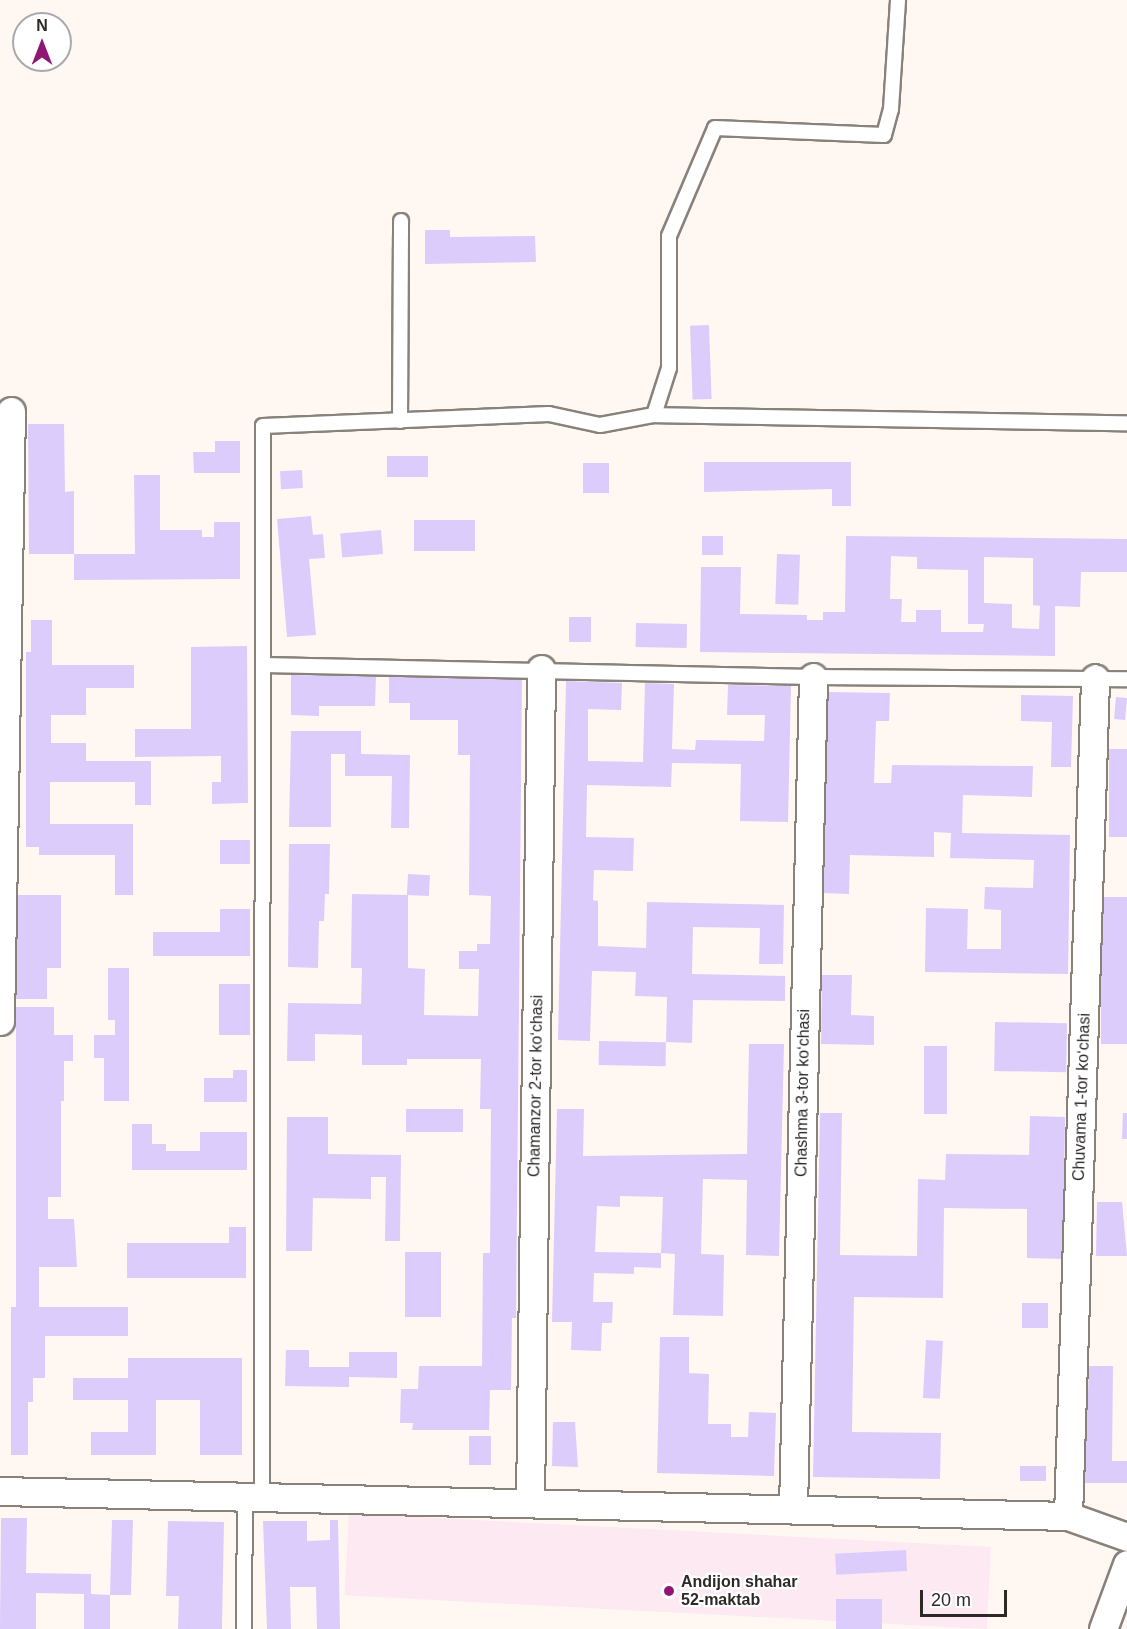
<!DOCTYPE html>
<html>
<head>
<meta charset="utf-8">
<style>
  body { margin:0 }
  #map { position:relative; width:1127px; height:1629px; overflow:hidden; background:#fff7f2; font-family:Arial,sans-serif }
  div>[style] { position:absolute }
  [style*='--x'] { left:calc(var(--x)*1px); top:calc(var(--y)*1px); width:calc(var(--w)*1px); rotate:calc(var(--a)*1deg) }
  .education>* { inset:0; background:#fce9f2; transform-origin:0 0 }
  .building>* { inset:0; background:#dcccfc; transform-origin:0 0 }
  .roads { filter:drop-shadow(2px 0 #89827b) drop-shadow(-2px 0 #89827b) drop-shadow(0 2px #89827b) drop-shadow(0 -2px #89827b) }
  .service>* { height:14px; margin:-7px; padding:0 7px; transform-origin:7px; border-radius:7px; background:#fff }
  .minor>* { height:27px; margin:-13.5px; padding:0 13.5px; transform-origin:13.5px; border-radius:13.5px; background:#fff }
  .dots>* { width:16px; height:16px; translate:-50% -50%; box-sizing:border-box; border:3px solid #fff; border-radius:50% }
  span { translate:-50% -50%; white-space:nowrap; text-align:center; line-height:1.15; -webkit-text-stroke:4.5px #fff; paint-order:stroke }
  .street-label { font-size:16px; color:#2d2927 }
  .poi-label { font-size:16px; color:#2d2927; font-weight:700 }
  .left { translate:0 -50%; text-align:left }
  .north { position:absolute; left:12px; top:12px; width:60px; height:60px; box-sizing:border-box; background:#fff; border:2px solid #aba9a9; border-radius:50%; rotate:0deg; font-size:16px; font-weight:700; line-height:24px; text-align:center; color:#2d2927 }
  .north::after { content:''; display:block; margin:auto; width:21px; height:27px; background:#911674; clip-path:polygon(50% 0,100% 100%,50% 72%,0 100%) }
  .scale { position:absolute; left:920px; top:1590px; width:87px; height:27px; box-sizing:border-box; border:3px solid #2d2927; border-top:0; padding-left:8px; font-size:18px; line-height:21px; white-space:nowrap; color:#2d2927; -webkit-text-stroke:4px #fff; paint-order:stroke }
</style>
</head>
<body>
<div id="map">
  <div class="education">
    <div style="left:991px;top:1547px;width:82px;height:643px;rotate:93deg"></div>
  </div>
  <div class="building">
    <div style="clip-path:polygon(425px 230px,450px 230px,450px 237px,535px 236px,536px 262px,425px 264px)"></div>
    <div style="left:709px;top:325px;width:74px;height:19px;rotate:88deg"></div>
    <div style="clip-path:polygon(28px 424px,64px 424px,65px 492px,74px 491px,74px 554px,135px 554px,134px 475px,160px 475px,160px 530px,202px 530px,202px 537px,214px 537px,214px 522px,240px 522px,240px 579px,74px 580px,74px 554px,29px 554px)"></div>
    <div style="clip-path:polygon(215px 441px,240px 441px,240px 473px,194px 473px,193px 452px,215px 452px)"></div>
    <div style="left:387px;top:456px;width:41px;height:21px"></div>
    <div style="clip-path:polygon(704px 462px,851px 462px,851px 506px,832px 506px,832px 489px,704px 492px)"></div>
    <div style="left:583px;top:463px;width:26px;height:30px"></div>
    <div style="left:302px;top:470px;width:18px;height:22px;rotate:87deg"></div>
    <div style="clip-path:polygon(311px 516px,313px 535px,323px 534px,325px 558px,309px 559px,316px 635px,287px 637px,277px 519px)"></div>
    <div style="left:414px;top:520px;width:61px;height:31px"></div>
    <div style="left:381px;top:530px;width:24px;height:41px;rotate:85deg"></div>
    <div style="left:702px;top:536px;width:21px;height:19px"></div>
    <div style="clip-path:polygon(evenodd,846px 536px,1127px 539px,1127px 572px,1081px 572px,1080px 607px,1055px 606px,1055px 656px,700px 652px,701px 567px,741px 567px,740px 614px,807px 615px,807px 620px,823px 620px,823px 612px,845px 612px,846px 536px,891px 556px,917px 557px,917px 569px,968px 570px,968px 624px,984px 624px,983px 632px,941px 632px,941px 610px,916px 610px,916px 622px,901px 622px,902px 599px,890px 599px,891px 556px,846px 536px,984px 557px,1033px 558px,1033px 605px,1040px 606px,1039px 629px,1012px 628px,1012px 604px,984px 603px,984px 557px)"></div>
    <div style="left:777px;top:554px;width:23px;height:50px;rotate:2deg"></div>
    <div style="left:569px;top:617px;width:22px;height:25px"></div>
    <div style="clip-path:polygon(31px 620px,52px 620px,52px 665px,134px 665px,134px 688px,86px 688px,86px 715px,51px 715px,51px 743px,86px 743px,86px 761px,151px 761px,151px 805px,135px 805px,135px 782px,50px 782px,50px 824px,133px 824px,133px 895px,115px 895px,115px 855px,39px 855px,39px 847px,26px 847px,26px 652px,31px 652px)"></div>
    <div style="left:636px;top:623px;width:51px;height:24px;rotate:1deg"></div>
    <div style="clip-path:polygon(247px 646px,248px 803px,212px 804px,212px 782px,221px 782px,221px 756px,135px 757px,135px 729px,191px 729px,191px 647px)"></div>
    <div style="clip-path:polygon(291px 675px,376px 676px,375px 706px,319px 706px,319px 716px,291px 715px)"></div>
    <div style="clip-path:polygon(389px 676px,522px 677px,516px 1318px,512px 1318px,511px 1390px,490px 1390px,489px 1430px,412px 1430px,413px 1423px,400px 1423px,401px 1389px,418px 1389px,419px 1366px,482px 1366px,483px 1253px,490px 1253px,491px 1109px,480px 1109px,481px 1059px,407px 1059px,407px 1065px,362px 1065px,362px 1035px,315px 1034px,315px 1061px,287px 1061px,288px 1003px,361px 1004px,362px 968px,351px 968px,352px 894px,408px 895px,408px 968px,425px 969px,424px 1015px,478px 1016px,479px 969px,459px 969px,459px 951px,477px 951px,477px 944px,490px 944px,491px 896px,469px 895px,470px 755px,458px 755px,458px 720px,410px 720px,410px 703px,389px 703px)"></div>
    <div style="clip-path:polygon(566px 681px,622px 683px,621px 710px,588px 709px,588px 761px,643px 762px,645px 683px,674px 684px,672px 749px,695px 750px,696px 740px,764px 741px,765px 715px,727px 715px,728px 685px,791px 686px,788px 822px,740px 821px,741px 764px,672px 763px,671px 787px,587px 785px,586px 837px,634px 838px,633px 871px,594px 870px,593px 900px,598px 901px,598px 946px,646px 948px,647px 902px,784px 905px,783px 964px,759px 964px,760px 928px,693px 927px,692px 974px,785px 976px,785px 1001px,693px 1000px,692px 1043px,666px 1042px,667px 997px,635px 996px,636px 972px,592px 971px,590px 1041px,558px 1040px)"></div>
    <div style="clip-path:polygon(826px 692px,890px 693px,889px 721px,876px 721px,874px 783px,891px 783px,892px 765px,1033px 766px,1032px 797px,963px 795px,962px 833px,1070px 835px,1068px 974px,925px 972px,926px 908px,968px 909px,967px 949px,1001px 949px,1001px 910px,984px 909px,985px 887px,1033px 888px,1034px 860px,950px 858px,951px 833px,934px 832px,934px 857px,850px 855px,849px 894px,823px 893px)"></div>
    <div style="clip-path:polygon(1021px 695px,1073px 696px,1071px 767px,1051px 767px,1052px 722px,1021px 721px)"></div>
    <div style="left:1116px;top:697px;width:11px;height:22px;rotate:5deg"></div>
    <div style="clip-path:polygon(291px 731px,361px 731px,361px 754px,410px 755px,409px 828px,391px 828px,392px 776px,345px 776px,345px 754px,331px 754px,331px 827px,289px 827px)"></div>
    <div style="left:1109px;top:749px;width:18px;height:88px"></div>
    <div style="left:220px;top:840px;width:30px;height:24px"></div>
    <div style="clip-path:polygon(289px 844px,330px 844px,329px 894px,325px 894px,324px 921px,319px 921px,318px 968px,288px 967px)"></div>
    <div style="left:408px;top:874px;width:22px;height:21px;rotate:3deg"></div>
    <div style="clip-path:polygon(16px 895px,61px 895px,61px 968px,47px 968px,47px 999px,16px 999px)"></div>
    <div style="left:1101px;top:897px;width:26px;height:147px"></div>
    <div style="clip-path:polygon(220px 909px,250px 909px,250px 956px,153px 956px,153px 932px,220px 932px)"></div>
    <div style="clip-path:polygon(108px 968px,129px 968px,129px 1101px,104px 1101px,104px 1058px,94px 1058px,94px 1035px,115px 1035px,115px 1020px,108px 1020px)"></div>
    <div style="clip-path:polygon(822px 975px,852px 975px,851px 1015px,874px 1016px,874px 1045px,821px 1044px)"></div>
    <div style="left:219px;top:984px;width:31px;height:51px"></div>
    <div style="clip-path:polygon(16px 1007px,54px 1007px,54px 1035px,73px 1035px,73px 1061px,64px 1061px,64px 1101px,61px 1101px,61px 1197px,48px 1197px,48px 1219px,74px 1219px,77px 1267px,39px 1267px,39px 1307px,128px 1307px,128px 1336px,45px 1336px,45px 1378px,33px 1378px,33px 1402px,28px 1402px,28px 1455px,11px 1455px,11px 1307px,16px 1307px)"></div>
    <div style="left:995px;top:1022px;width:72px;height:49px;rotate:1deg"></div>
    <div style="left:599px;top:1041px;width:67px;height:24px;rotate:1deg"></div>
    <div style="clip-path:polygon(evenodd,749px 1044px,784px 1044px,779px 1256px,746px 1255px,747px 1180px,703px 1179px,701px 1254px,724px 1255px,723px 1316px,673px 1315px,675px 1254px,661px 1253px,661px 1268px,634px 1267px,634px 1274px,594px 1273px,593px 1302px,613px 1302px,612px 1323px,602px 1323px,601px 1351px,571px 1350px,572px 1322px,552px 1322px,557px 1109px,584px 1109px,583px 1156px,747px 1154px,749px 1044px,620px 1196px,663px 1197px,661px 1253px,595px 1252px,597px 1206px,620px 1207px,620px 1196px)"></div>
    <div style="left:924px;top:1046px;width:23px;height:68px"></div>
    <div style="clip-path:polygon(233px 1070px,247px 1070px,247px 1102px,204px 1102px,204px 1078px,233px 1078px)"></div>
    <div style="left:406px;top:1109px;width:57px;height:23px"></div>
    <div style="clip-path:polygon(820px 1113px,842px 1113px,840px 1255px,917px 1256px,918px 1179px,945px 1180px,946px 1154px,1029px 1155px,1030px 1116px,1065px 1117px,1063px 1259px,1027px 1258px,1027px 1209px,944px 1208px,943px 1298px,854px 1297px,852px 1432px,941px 1433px,940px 1479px,813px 1477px)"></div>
    <div style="clip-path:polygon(1123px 1113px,1127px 1113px,1127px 1139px,1122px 1139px)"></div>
    <div style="clip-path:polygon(287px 1117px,328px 1117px,328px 1154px,401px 1155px,400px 1241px,385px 1241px,386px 1177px,371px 1177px,371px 1199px,313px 1198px,312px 1251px,286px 1251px)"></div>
    <div style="clip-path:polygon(132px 1124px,152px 1124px,152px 1144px,166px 1144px,166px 1151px,200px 1151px,200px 1132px,247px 1132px,247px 1170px,132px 1170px)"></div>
    <div style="clip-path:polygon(1097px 1202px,1122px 1202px,1127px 1256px,1096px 1256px)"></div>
    <div style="clip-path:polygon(229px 1227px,246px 1227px,246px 1278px,127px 1278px,127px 1243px,229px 1243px)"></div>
    <div style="left:405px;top:1252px;width:36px;height:65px"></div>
    <div style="left:1022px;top:1303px;width:26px;height:25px"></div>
    <div style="clip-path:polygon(660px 1337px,689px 1337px,689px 1373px,709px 1374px,708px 1424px,731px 1424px,731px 1437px,748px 1437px,749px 1412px,776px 1413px,774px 1476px,657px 1473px)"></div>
    <div style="left:926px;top:1340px;width:17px;height:58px;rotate:3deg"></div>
    <div style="clip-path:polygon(286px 1350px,309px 1350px,309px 1367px,349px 1367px,349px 1352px,397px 1352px,397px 1378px,349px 1377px,349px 1387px,285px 1386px)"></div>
    <div style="clip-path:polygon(128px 1358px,242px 1358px,242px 1455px,200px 1455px,200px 1400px,156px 1400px,156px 1455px,91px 1455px,91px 1432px,128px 1432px,128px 1400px,73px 1400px,73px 1378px,128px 1378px)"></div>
    <div style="clip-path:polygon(1089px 1366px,1113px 1366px,1112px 1461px,1127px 1461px,1127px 1483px,1081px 1483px,1083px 1395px,1088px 1395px)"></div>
    <div style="clip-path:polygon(553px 1422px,575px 1422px,578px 1467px,552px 1466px)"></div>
    <div style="left:469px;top:1436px;width:22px;height:29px"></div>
    <div style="left:1020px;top:1466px;width:26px;height:15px"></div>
    <div style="clip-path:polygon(1px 1518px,27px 1518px,26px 1573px,91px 1574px,91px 1594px,110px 1595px,112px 1520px,133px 1520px,131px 1595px,110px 1595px,110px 1629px,84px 1629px,84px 1594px,36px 1593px,36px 1629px,0 1629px)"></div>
    <div style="clip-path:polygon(330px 1520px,338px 1520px,340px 1629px,317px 1629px,316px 1587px,290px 1587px,291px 1629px,267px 1629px,263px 1521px,307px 1521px,307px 1541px,330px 1540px)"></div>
    <div style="clip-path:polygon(168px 1521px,224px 1522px,222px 1629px,178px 1629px,179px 1596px,166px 1596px)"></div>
    <div style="left:906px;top:1550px;width:21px;height:71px;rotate:87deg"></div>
    <div style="left:882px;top:1599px;width:30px;height:46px;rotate:90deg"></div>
  </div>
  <div class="roads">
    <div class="service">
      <div style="--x:654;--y:415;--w:473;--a:1"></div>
      <div style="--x:400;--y:421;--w:200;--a:-89.7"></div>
      <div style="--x:264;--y:665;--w:549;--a:1.25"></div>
      <div style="--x:813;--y:677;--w:314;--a:0.4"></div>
      <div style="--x:262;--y:1495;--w:1069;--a:-89.95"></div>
      <div style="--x:263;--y:426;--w:286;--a:-2.4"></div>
      <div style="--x:549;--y:414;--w:52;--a:12.2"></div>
      <div style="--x:600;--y:425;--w:55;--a:-10.5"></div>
      <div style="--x:654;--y:415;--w:49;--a:-72.3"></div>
      <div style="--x:669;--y:368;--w:132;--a:-90"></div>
      <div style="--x:669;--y:236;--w:117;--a:-66.9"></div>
      <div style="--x:715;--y:128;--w:169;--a:2.4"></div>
      <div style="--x:884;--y:135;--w:27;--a:-75"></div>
      <div style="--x:891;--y:109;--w:109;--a:-86.3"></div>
      <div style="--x:244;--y:1629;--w:134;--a:-89.6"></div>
    </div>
    <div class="minor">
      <div style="--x:0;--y:1021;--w:610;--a:-88.97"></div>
      <div style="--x:0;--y:1491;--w:1068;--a:1.34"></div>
      <div style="--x:1068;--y:1516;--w:63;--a:19.6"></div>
      <div style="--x:530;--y:1502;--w:833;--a:-89.24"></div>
      <div style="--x:793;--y:1508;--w:831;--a:-88.62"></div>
      <div style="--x:1068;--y:1516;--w:838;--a:-88.15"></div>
      <div style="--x:1103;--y:1629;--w:69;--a:-69.7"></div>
    </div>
  </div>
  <div class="dots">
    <div style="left:669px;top:1591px;background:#911674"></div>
  </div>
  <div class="street-label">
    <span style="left:536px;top:1086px;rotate:-89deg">Chamanzor 2-tor koʻchasi</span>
    <span style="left:803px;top:1093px;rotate:-89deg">Chashma 3-tor koʻchasi</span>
    <span style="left:1082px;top:1097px;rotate:-88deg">Chuvama 1-tor koʻchasi</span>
  </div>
  <div class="poi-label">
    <span class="left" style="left:681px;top:1591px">Andijon shahar<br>52-maktab</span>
  </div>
  <div class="north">N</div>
  <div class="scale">20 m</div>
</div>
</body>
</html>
